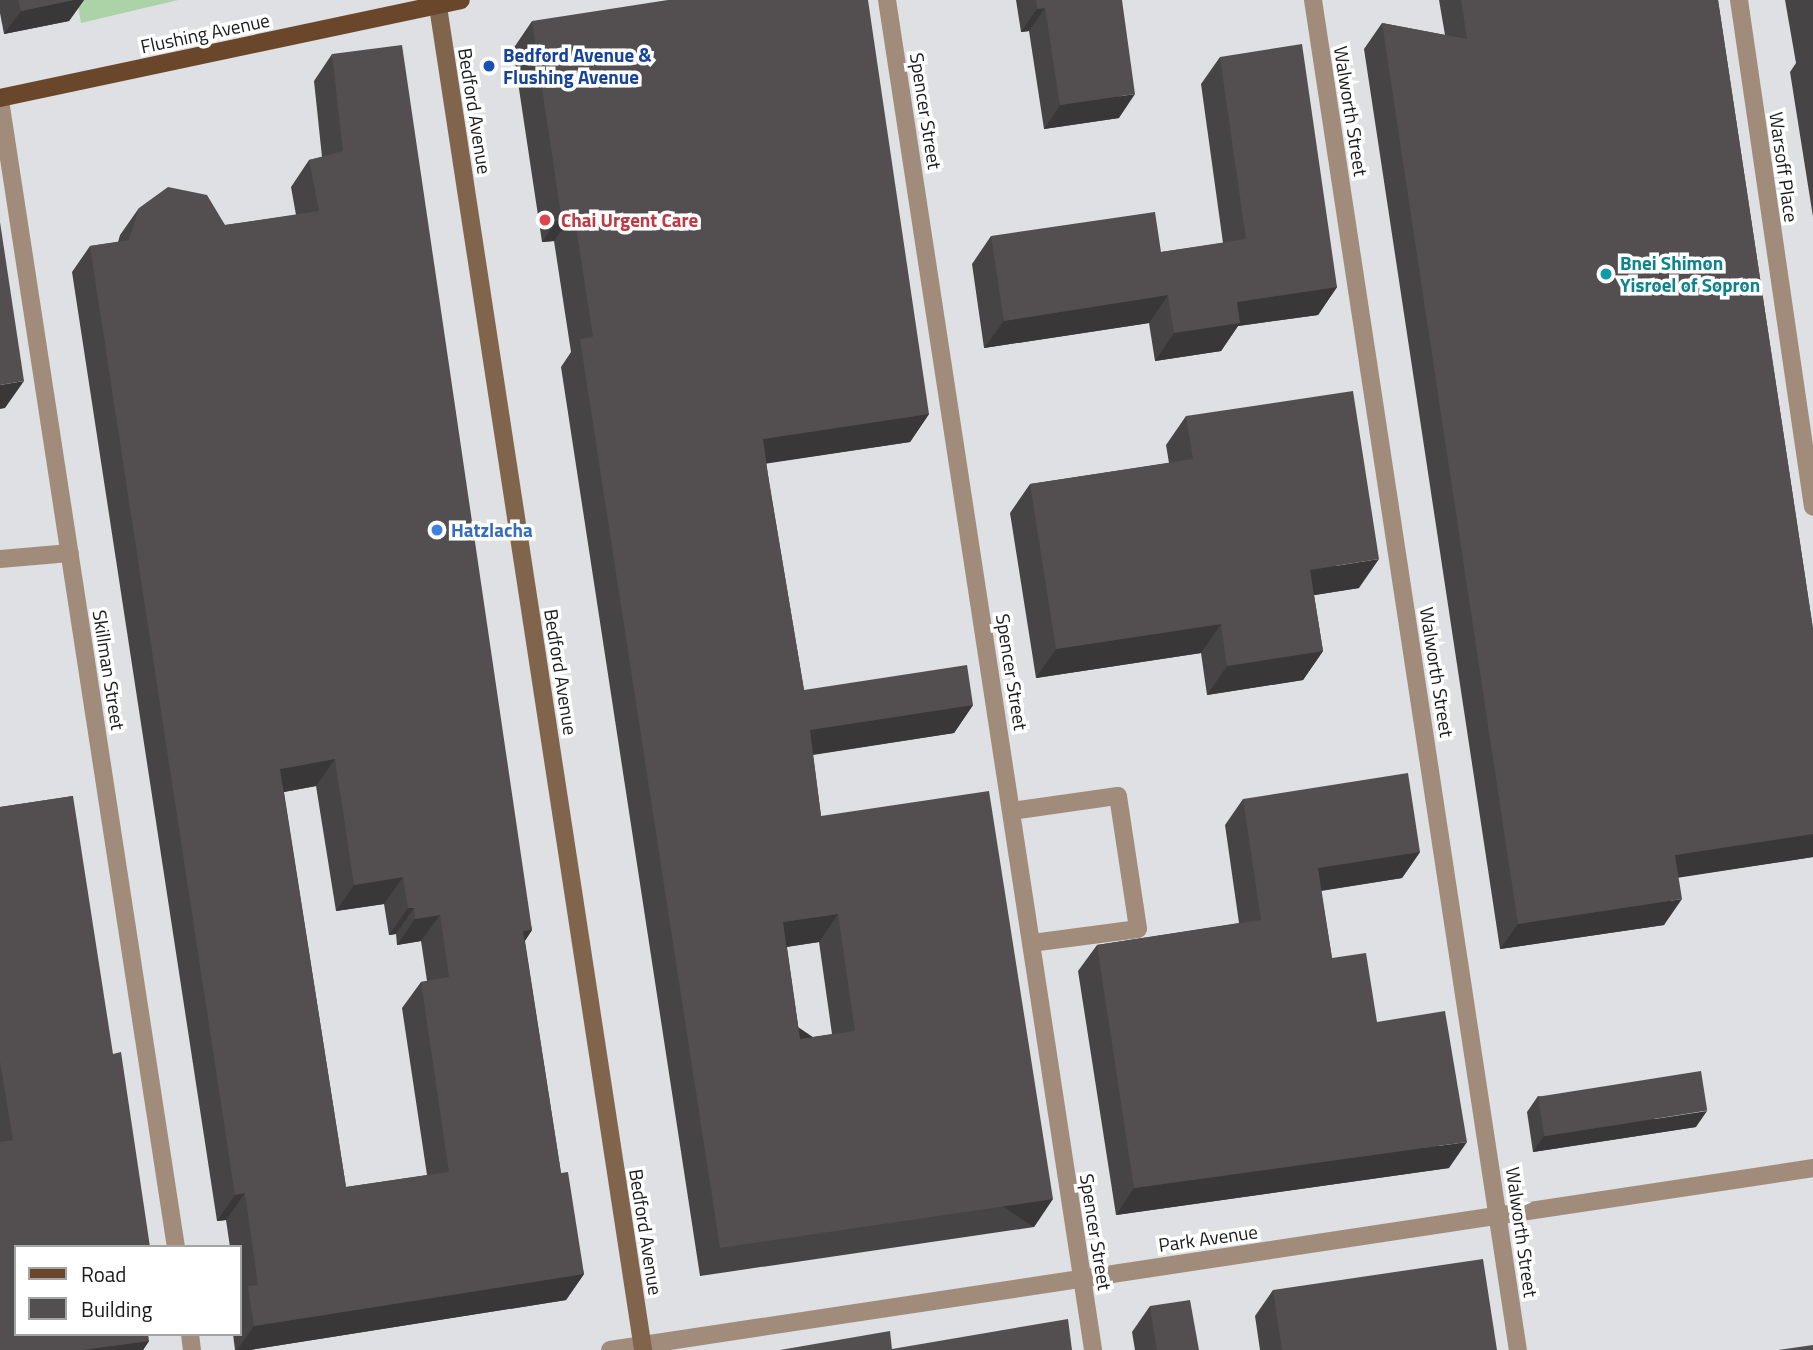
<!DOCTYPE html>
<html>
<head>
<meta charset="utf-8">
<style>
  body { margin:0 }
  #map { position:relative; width:1813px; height:1350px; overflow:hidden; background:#dee0e3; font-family:"Titillium Web",sans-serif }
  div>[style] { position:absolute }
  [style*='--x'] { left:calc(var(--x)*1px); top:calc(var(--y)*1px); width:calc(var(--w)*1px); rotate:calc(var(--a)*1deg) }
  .green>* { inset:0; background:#abd3a7 }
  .service>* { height:18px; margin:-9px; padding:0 9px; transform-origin:9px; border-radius:9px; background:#a18c7c }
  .minor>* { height:18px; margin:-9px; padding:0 9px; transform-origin:9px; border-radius:9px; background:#a18c7c }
  .secondary>* { height:18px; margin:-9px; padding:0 9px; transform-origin:9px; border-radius:9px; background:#81644c }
  .primary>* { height:18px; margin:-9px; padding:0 9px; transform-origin:9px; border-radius:9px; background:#6a472a }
  .wall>* { inset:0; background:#474446 }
  .shaded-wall>* { inset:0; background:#3a3739; transform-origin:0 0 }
  .building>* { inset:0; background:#534f51; transform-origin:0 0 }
  .dots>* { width:19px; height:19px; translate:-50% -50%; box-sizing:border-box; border:4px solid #fff; border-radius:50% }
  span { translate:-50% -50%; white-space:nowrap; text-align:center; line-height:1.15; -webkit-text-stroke:7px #fff; paint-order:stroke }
  .street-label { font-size:19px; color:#1a1b1c }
  .transit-label { font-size:19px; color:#164399; font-weight:700 }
  .left { translate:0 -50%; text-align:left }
  .health-label { font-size:19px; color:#be3a42; font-weight:700 }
  .culture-label { font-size:19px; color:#0d838f; font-weight:700 }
  .shop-label { font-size:19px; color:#366cbe; font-weight:700 }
  .legend { position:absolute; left:14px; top:1245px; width:228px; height:91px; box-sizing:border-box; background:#fff; border:2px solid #a3a4a4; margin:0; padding:9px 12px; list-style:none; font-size:21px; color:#1a1b1c }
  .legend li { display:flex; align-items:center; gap:14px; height:35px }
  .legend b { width:35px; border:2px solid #a3a4a4 }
</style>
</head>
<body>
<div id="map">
  <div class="green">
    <div style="clip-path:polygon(77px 0,178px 0,81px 23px)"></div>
  </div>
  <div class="service">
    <div style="--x:0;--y:559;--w:70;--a:-4.9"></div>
    <div style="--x:1012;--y:811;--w:107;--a:-8.1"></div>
    <div style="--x:1118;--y:796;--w:134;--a:81.4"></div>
    <div style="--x:1138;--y:929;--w:108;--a:172.5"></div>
  </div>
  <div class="minor">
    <div style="--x:887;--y:0;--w:1366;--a:81.32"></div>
    <div style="--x:1313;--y:0;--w:1365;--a:81.37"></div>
    <div style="--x:1739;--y:0;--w:512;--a:81.7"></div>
    <div style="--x:0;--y:100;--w:1160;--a:81.28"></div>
    <div style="--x:190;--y:1334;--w:16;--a:83"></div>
    <div style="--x:610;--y:1350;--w:1217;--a:-8.6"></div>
  </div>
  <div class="secondary">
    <div style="--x:437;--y:0;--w:1366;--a:81.32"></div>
  </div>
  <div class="primary">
    <div style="--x:0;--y:98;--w:471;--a:-12"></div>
  </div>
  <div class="wall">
    <div style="clip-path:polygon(0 0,84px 0,69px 21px,4px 34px,0 13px)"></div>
    <div style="clip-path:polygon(1016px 0,1122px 0,1119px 118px,1044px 129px,1029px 31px,1021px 32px)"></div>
    <div style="clip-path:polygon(1439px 0,1718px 0,1813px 629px,1813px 857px,1678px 877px,1664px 925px,1500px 949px,1364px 49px,1382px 23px,1445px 35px)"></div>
    <div style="clip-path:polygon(1785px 0,1813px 0,1813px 217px,1790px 72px,1796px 63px)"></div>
    <div style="clip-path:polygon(evenodd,532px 21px,929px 414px,910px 442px,766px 463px,804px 690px,973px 705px,954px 733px,813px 755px,821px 816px,1034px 1227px,700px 1276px,561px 367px,571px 352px,554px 241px,542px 242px,513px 49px,532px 21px,819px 942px,832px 1034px,800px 1039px,787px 947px,819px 942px)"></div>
    <div style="clip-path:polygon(evenodd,332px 54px,532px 930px,525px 941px,561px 1173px,584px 1274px,566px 1300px,250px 1350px,235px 1350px,233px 1334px,240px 1334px,240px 1247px,230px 1247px,226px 1220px,217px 1221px,72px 272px,90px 246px,118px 242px,120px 235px,139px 208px,225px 225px,296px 215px,291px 187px,309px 160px,322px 157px,314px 81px,332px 54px,316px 786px,336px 911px,384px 904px,389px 935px,396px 934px,397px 945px,421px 941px,427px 981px,421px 982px,402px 1008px,427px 1175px,346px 1187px,284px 792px,316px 786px)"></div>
    <div style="clip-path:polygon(1220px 57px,1337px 287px,1318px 315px,1238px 326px,1221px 351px,1155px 361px,1149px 323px,984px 348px,972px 264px,991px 236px,1161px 252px,1223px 243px,1201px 84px)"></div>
    <div style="clip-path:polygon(1186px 416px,1359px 588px,1314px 595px,1323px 651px,1303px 680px,1207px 695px,1201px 653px,1036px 678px,1010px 513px,1030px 484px,1169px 463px,1166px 445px)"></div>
    <div style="clip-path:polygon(73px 796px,16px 1247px,149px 1341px,143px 1350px,0 1350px,0 807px)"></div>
    <div style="clip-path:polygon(1243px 799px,1420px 852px,1402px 878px,1321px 891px,1332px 958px,1377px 1022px,1449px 1168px,1116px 1215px,1078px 971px,1097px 945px,1239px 923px,1225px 825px)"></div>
    <div style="clip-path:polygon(1538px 1096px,1696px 1127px,1533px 1152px,1527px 1112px)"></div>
    <div style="clip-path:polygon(1273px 1290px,1497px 1350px,1260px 1350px,1255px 1316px)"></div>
    <div style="clip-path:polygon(1150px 1306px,1199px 1350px,1135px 1350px,1132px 1332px)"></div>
  </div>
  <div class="shaded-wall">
    <div style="clip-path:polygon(74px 0,84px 0,69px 21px,4px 34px,21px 11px)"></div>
    <div style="clip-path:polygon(1045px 8px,1029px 31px,1021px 32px,1037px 9px)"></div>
    <div style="clip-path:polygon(1135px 94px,1119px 118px,1044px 129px,1060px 105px)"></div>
    <div style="clip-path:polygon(574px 213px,554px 241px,542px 242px,561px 215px)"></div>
    <div style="clip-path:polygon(1337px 287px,1318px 315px,1238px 326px,1221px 351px,1155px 361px,1174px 333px,1237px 302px)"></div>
    <div style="clip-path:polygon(1168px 295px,1149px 323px,984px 348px,1004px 321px)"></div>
    <div style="clip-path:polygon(24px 381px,5px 408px,0 409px,0 385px)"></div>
    <div style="clip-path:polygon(929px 414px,910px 442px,743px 467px,763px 439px)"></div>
    <div style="clip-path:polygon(1379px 559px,1359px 588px,1290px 599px,1310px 570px)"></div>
    <div style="clip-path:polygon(1221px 624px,1201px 653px,1036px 678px,1056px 649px)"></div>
    <div style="clip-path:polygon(1323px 651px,1303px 680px,1207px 695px,1227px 666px)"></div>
    <div style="clip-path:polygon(973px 705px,954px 733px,790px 758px,810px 730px)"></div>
    <div style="clip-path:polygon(335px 759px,316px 786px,262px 796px,280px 769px)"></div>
    <div style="clip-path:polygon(1813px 834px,1813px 857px,1657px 881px,1675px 855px)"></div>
    <div style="clip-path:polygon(1420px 852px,1402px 878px,1299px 894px,1318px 868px)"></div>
    <div style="clip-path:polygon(403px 877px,384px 904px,336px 911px,354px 885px)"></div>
    <div style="clip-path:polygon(1682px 899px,1664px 925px,1500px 949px,1518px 924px)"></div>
    <div style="clip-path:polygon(408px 908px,414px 908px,396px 934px,389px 935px)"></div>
    <div style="clip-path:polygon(838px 914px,819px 942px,764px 950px,783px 922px)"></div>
    <div style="clip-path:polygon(440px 915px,421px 941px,397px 945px,415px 919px)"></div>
    <div style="clip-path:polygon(532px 930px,514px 956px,523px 931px)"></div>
    <div style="clip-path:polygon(1707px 1111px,1696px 1127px,1533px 1152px,1544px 1136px)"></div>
    <div style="clip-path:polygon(1467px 1142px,1449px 1168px,1116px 1215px,1134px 1188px)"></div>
    <div style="clip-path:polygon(245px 1193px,226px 1220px,217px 1221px,235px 1195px)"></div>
    <div style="left:1053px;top:1199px;width:34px;height:337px;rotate:124deg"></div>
    <div style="clip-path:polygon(584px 1274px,566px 1300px,250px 1350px,237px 1350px,254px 1326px)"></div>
    <div style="clip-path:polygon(149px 1341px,143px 1350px,82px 1350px)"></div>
  </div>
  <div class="building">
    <div style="clip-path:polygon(18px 0,74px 0,21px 11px)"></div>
    <div style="clip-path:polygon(evenodd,668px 0,868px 0,929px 414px,763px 439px,769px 482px,804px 690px,967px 665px,973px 705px,810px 730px,821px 816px,989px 791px,1053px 1199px,720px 1248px,580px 339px,593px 337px,574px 213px,561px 215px,532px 21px,668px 0,838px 914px,855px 1031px,800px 1039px,783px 922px,838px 914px)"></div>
    <div style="clip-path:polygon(1036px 0,1122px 0,1135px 94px,1060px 105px,1045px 8px,1037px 9px)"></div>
    <div style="clip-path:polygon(1461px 0,1718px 0,1813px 629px,1813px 834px,1675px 855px,1682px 899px,1518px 924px,1382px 23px,1467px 39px)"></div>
    <div style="clip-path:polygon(1302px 44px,1337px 287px,1237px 302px,1240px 323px,1174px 333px,1168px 295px,1004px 321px,991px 236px,1155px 212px,1161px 252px,1246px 239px,1220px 57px)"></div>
    <div style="clip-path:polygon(evenodd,402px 45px,532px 930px,523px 931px,561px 1173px,568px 1172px,584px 1274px,254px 1326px,248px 1286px,258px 1285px,245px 1193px,235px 1195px,90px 246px,129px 240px,139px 208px,168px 187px,207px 195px,225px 225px,319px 211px,309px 160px,343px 151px,332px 54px,402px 45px,335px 759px,354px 885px,403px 877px,408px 908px,414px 908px,415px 919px,440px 915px,449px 977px,421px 982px,449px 1172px,346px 1187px,280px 769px,335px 759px)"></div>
    <div style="clip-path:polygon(0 222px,24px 381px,0 385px)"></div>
    <div style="clip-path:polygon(1353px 391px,1379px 559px,1310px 570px,1323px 651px,1227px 666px,1221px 624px,1056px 649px,1030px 484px,1193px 459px,1186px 416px)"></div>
    <div style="clip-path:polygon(1408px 773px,1420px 852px,1318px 868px,1332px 958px,1366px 953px,1377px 1022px,1445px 1011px,1467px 1142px,1134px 1188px,1097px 945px,1261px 920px,1243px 799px)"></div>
    <div style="clip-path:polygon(73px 796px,113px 1054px,121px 1052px,150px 1247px,16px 1247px,16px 1334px,148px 1334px,149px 1341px,82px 1350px,0 1350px,0 1142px,13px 1140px,0 1061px,0 807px)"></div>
    <div style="left:1701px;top:1071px;width:40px;height:165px;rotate:81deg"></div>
    <div style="clip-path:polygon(1483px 1259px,1497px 1350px,1282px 1350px,1273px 1290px)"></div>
    <div style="clip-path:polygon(1190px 1300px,1199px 1350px,1157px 1350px,1150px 1306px)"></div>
    <div style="clip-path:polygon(1068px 1319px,1072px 1350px,780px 1350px,890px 1331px,892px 1349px)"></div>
    <div style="clip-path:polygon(1813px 1345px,1813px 1350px,1778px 1350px)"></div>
  </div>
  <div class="dots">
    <div style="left:489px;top:66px;background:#1a4fb4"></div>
    <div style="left:545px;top:220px;background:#e0444e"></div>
    <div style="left:1606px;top:274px;background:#0f9aa8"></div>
    <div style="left:437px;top:530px;background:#3f7fe0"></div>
  </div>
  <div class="street-label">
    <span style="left:205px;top:33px;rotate:-12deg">Flushing Avenue</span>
    <span style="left:475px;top:111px;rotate:81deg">Bedford Avenue</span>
    <span style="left:926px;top:111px;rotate:81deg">Spencer Street</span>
    <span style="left:1351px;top:111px;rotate:81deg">Walworth Street</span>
    <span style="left:1784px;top:167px;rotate:82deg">Warsoff Place</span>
    <span style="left:109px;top:670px;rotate:81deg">Skillman Street</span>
    <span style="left:561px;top:672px;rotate:81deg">Bedford Avenue</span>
    <span style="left:1012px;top:672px;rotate:81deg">Spencer Street</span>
    <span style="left:1437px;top:672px;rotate:81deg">Walworth Street</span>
    <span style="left:646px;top:1232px;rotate:81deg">Bedford Avenue</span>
    <span style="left:1096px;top:1232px;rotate:81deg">Spencer Street</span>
    <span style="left:1522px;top:1232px;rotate:82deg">Walworth Street</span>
    <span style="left:1208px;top:1238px;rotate:-8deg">Park Avenue</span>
  </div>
  <div class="transit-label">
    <span class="left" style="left:503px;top:66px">Bedford Avenue &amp;<br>Flushing Avenue</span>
  </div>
  <div class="health-label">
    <span class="left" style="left:561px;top:220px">Chai Urgent Care</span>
  </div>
  <div class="culture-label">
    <span class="left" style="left:1620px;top:274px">Bnei Shimon<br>Yisroel of Sopron</span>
  </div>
  <div class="shop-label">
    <span class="left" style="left:451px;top:530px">Hatzlacha</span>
  </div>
  <ul class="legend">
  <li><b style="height:9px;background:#6a472a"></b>Road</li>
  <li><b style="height:19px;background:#534f51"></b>Building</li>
  </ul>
</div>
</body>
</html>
